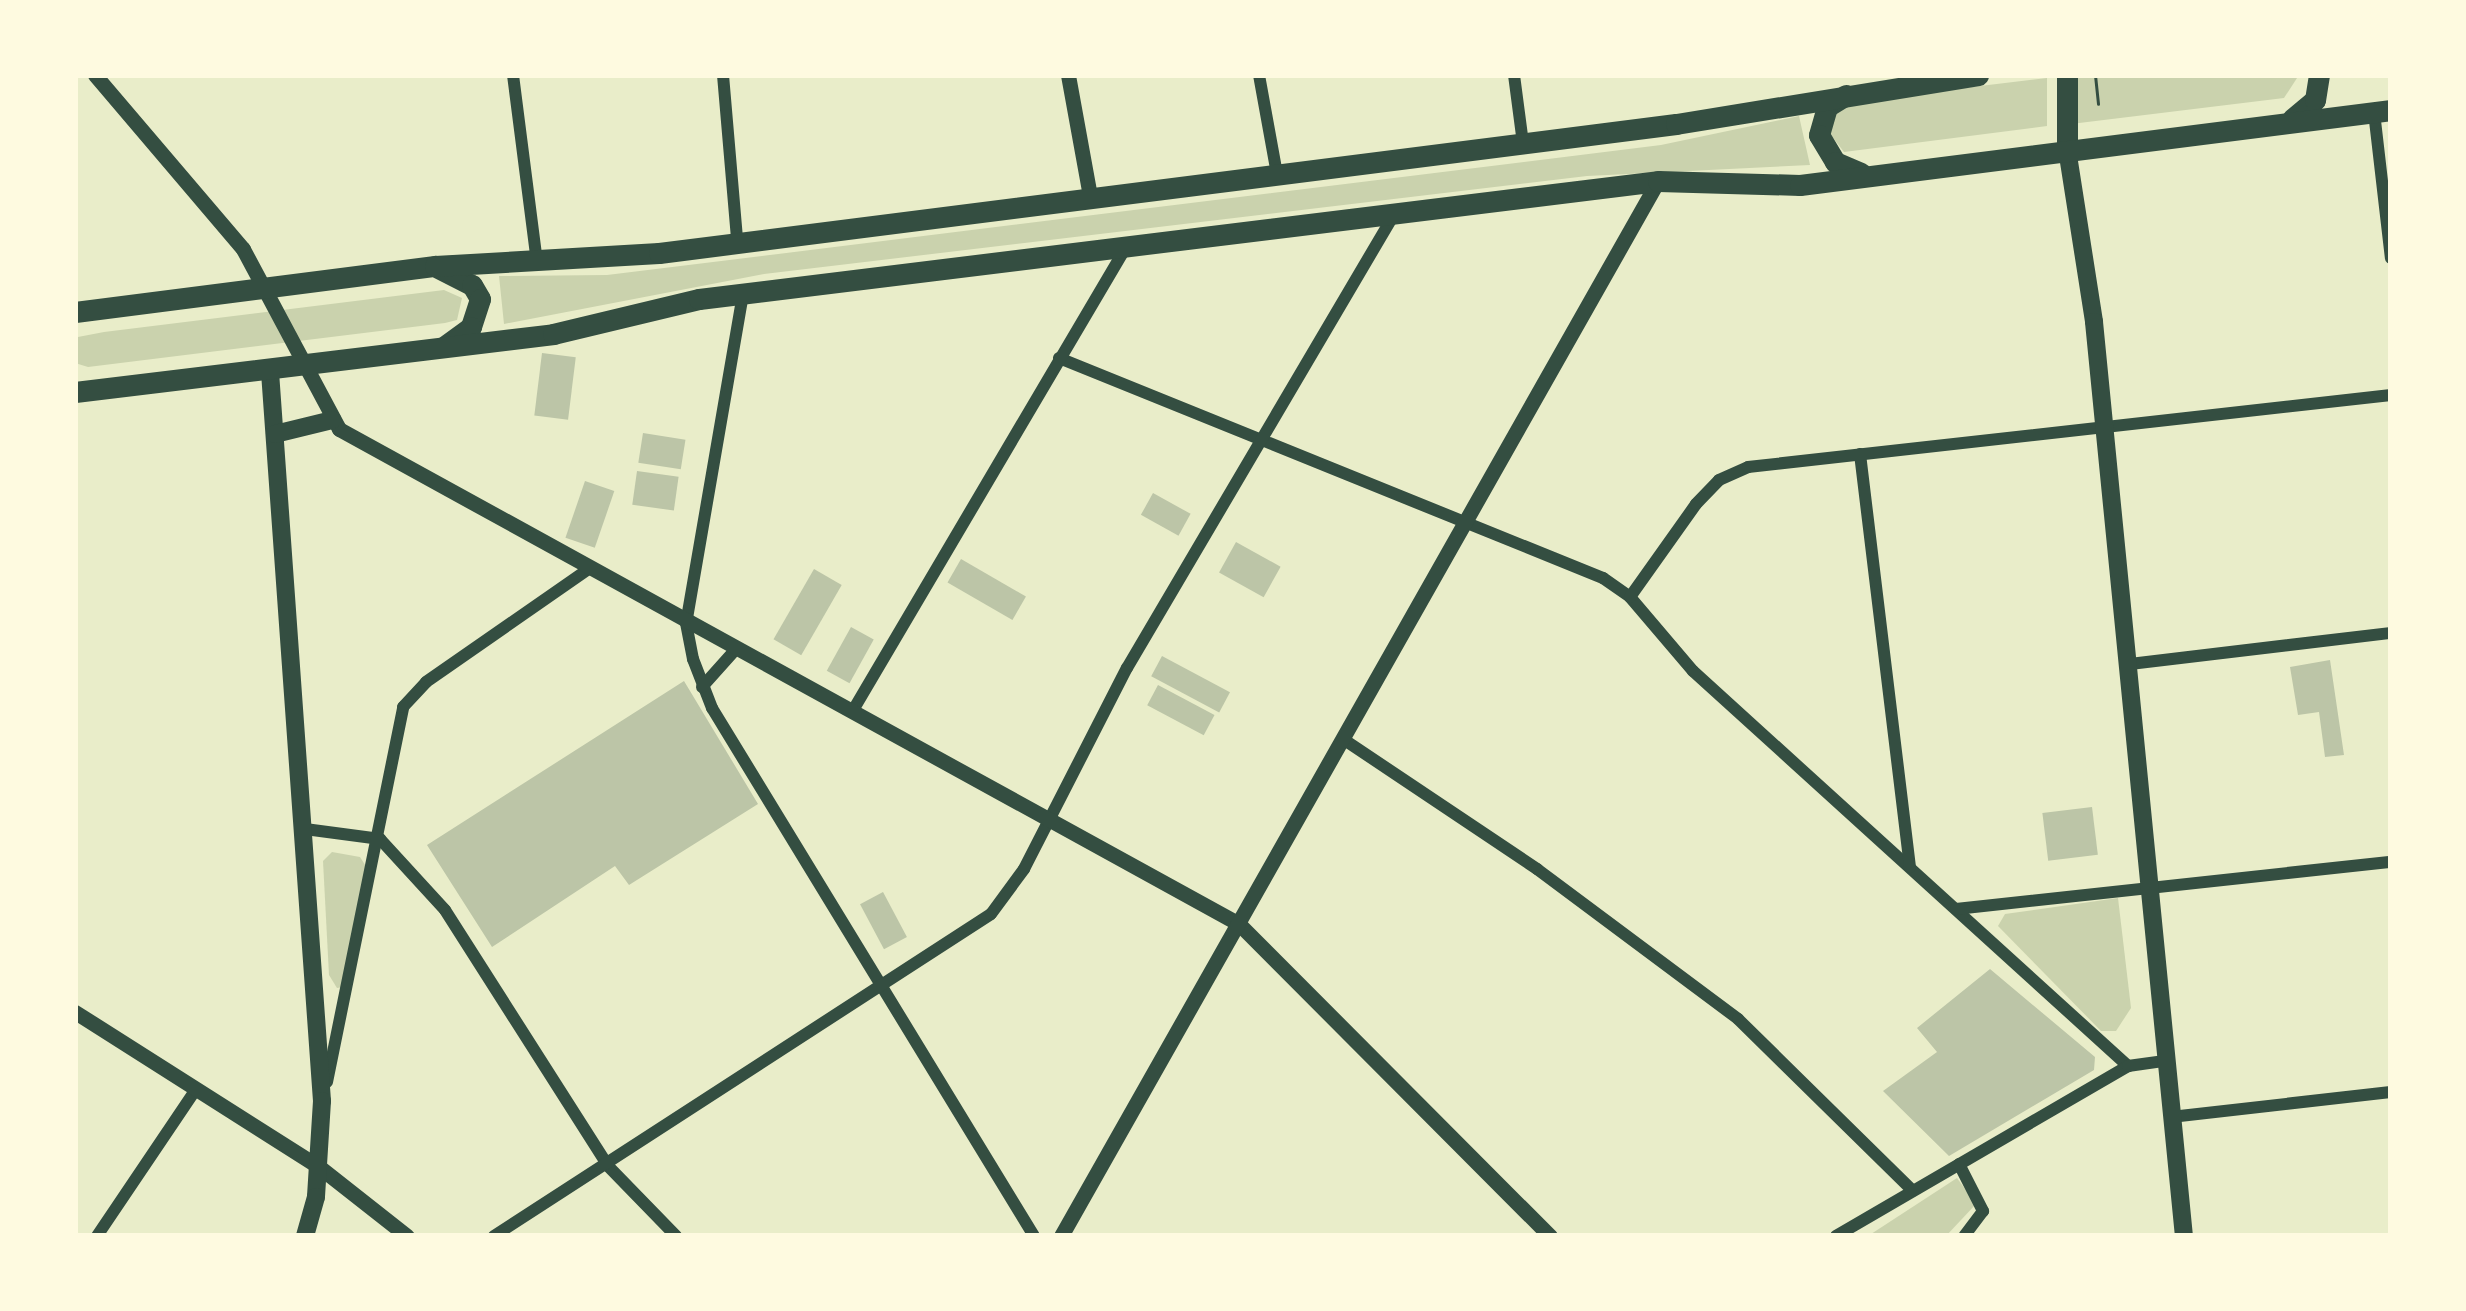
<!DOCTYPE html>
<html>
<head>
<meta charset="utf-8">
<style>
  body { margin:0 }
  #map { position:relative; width:2466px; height:1311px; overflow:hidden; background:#e9edc9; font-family:Roboto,sans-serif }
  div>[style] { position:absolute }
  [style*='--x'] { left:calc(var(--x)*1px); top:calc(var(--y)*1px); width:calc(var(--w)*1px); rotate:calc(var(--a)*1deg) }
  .green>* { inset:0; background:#cad2ad }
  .building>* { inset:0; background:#bcc5a7; transform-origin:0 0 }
  .path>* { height:3px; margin:-1.5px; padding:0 1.5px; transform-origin:1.5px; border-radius:1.5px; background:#344e41 }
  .minor>* { height:12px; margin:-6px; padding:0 6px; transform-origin:6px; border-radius:6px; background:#344e41 }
  .tertiary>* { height:15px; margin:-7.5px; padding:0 7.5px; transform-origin:7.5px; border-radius:7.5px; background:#344e41 }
  .secondary>* { height:18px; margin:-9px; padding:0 9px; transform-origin:9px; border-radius:9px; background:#344e41 }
  .primary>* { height:21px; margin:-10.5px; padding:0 10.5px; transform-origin:10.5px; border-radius:10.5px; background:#344e41 }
  .trunk>* { height:21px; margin:-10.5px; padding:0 10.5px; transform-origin:10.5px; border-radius:10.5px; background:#344e41 }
  span { translate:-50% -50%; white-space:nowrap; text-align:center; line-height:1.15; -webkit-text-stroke:10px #fefae0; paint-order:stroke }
  .frame { position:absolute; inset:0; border:78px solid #fefae0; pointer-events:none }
</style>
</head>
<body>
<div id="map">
  <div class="green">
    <div style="clip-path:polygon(2299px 75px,2284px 98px,2071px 124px,2073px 76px)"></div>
    <div style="clip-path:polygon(2047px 78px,2047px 126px,1844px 152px,1827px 130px,1831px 113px,1847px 102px)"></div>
    <div style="clip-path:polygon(1799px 116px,1810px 165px,1587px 176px,764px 274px,504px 324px,499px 276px,607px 275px,1661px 145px)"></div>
    <div style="clip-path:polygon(444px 290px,462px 298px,457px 320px,445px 323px,88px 367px,75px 363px,78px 337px,104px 332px)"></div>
    <div style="clip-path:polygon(332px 852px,360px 857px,367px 868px,344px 987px,337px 988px,329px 975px,323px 861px)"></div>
    <div style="clip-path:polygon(2118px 898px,2131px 1008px,2116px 1031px,2101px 1031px,1998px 926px,2005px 914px)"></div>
    <div style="clip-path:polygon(1957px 1178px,1976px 1204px,1946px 1236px,1868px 1236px)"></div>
  </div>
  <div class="building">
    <div style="left:542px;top:353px;width:34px;height:63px;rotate:7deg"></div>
    <div style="left:643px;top:433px;width:43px;height:30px;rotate:9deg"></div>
    <div style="left:637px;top:471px;width:42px;height:34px;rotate:8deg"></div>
    <div style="left:585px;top:481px;width:31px;height:60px;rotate:19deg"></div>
    <div style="left:1153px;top:493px;width:43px;height:25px;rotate:29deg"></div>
    <div style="left:1236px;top:542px;width:51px;height:35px;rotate:29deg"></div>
    <div style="left:961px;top:559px;width:75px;height:27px;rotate:30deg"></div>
    <div style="left:814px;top:569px;width:32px;height:81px;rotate:30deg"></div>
    <div style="left:851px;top:627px;width:26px;height:50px;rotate:29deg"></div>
    <div style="left:1162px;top:656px;width:77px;height:23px;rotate:28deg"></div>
    <div style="clip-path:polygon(2330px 660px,2344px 755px,2325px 757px,2319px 712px,2298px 715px,2290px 667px)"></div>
    <div style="clip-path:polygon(684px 681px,758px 804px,629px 885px,615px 866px,492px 947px,427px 845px)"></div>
    <div style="left:1158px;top:685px;width:64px;height:23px;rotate:28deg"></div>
    <div style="left:2092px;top:807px;width:48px;height:50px;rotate:83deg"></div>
    <div style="left:883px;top:892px;width:51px;height:26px;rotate:62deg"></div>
    <div style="clip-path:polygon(1990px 969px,2095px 1057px,2094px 1070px,1949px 1156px,1883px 1091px,1937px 1052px,1917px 1028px)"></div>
  </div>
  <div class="path">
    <div style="--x:2095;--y:75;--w:29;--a:84"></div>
  </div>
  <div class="minor">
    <div style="--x:513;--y:75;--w:189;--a:82.7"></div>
    <div style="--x:723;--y:75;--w:165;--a:85.1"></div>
    <div style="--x:1259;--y:75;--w:101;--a:79.7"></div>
    <div style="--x:1514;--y:75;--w:69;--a:82.5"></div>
    <div style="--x:2374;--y:112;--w:147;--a:83.4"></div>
    <div style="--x:743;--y:294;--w:334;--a:99.8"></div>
    <div style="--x:686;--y:623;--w:37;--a:79"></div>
    <div style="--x:693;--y:659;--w:53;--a:68.8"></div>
    <div style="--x:712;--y:708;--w:618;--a:58.62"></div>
    <div style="--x:1059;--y:358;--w:587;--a:22.02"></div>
    <div style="--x:1603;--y:578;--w:33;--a:35"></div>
    <div style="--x:1630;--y:597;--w:97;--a:49.6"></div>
    <div style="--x:1693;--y:671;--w:588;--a:42.24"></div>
    <div style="--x:1860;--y:454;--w:416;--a:83.1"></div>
    <div style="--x:1630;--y:597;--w:114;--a:-54.6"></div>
    <div style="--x:1696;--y:504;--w:33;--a:-46"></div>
    <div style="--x:1719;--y:480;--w:32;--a:-24"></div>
    <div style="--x:1748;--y:467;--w:647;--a:-6.39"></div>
    <div style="--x:2130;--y:664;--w:263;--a:-6.8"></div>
    <div style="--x:702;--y:687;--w:51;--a:-48.2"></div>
    <div style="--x:852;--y:712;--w:537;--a:-59.48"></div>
    <div style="--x:1343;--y:739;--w:234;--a:33.8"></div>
    <div style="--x:1537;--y:869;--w:251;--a:36.7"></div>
    <div style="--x:1738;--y:1019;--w:245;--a:44.5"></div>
    <div style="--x:305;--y:829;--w:76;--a:7.6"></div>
    <div style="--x:380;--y:839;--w:96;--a:47.5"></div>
    <div style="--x:445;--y:910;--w:303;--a:57.5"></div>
    <div style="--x:608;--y:1166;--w:98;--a:45.8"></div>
    <div style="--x:1956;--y:909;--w:438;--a:-6.2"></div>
    <div style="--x:327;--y:1082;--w:383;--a:-78.5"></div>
    <div style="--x:403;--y:707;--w:34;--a:-47"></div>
    <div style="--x:426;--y:682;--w:196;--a:-34.8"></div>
    <div style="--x:2171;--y:1117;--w:221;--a:-6.5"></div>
    <div style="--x:1959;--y:1164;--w:53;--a:62.9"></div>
    <div style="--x:1983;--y:1211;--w:31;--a:127"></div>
    <div style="--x:97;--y:1236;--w:177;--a:-56"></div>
    <div style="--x:494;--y:1236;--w:592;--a:-32.94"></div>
    <div style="--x:991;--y:914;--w:56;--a:-53.7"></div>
    <div style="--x:1024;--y:869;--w:226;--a:-62.9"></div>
    <div style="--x:1127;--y:668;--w:522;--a:-59.51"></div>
    <div style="--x:1836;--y:1236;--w:338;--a:-30.2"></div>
    <div style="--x:2128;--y:1066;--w:37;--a:-8"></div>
  </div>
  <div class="tertiary">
    <div style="--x:95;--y:75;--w:228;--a:49.6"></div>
    <div style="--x:243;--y:249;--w:204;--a:61.9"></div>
    <div style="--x:339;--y:429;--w:1027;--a:28.81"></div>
    <div style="--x:1239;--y:924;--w:441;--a:45.1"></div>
    <div style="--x:1068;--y:75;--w:123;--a:79.7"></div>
    <div style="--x:75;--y:1012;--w:288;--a:32.4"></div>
    <div style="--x:318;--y:1166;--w:113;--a:38.2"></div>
    <div style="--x:1061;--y:1236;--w:1212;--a:-60.5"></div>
  </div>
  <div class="secondary">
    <div style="--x:2067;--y:149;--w:175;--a:81.1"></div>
    <div style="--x:2094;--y:322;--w:918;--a:84.38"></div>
    <div style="--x:270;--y:372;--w:731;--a:85.92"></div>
    <div style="--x:322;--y:1101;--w:96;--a:93.6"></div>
    <div style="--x:316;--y:1197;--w:41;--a:105.8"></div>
    <div style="--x:275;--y:434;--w:59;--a:-13.8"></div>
  </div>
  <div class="primary">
    <div style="--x:2067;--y:149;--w:74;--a:-90"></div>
  </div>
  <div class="trunk">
    <div style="--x:1846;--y:95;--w:22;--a:148"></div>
    <div style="--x:1827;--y:107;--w:29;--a:106"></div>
    <div style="--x:1819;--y:135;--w:31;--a:59"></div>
    <div style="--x:1835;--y:162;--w:28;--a:23"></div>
    <div style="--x:2292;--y:119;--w:30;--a:-40"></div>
    <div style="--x:2315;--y:100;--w:25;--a:-81"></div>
    <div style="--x:438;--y:268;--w:38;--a:27"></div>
    <div style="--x:472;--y:285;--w:16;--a:60"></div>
    <div style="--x:480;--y:299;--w:29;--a:108"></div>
    <div style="--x:471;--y:327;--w:34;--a:144"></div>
    <div style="--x:75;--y:312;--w:363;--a:-7.3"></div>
    <div style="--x:435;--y:266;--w:224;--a:-3.3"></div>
    <div style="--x:659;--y:253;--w:1025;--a:-7.23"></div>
    <div style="--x:1676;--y:124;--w:306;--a:-9.2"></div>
    <div style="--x:75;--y:392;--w:482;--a:-6.9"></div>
    <div style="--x:553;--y:334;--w:150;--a:-13.5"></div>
    <div style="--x:699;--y:299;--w:966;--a:-7.01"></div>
    <div style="--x:1658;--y:181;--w:142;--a:1.6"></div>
    <div style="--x:1800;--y:185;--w:596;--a:-7.23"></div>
  </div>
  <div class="frame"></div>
</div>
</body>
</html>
